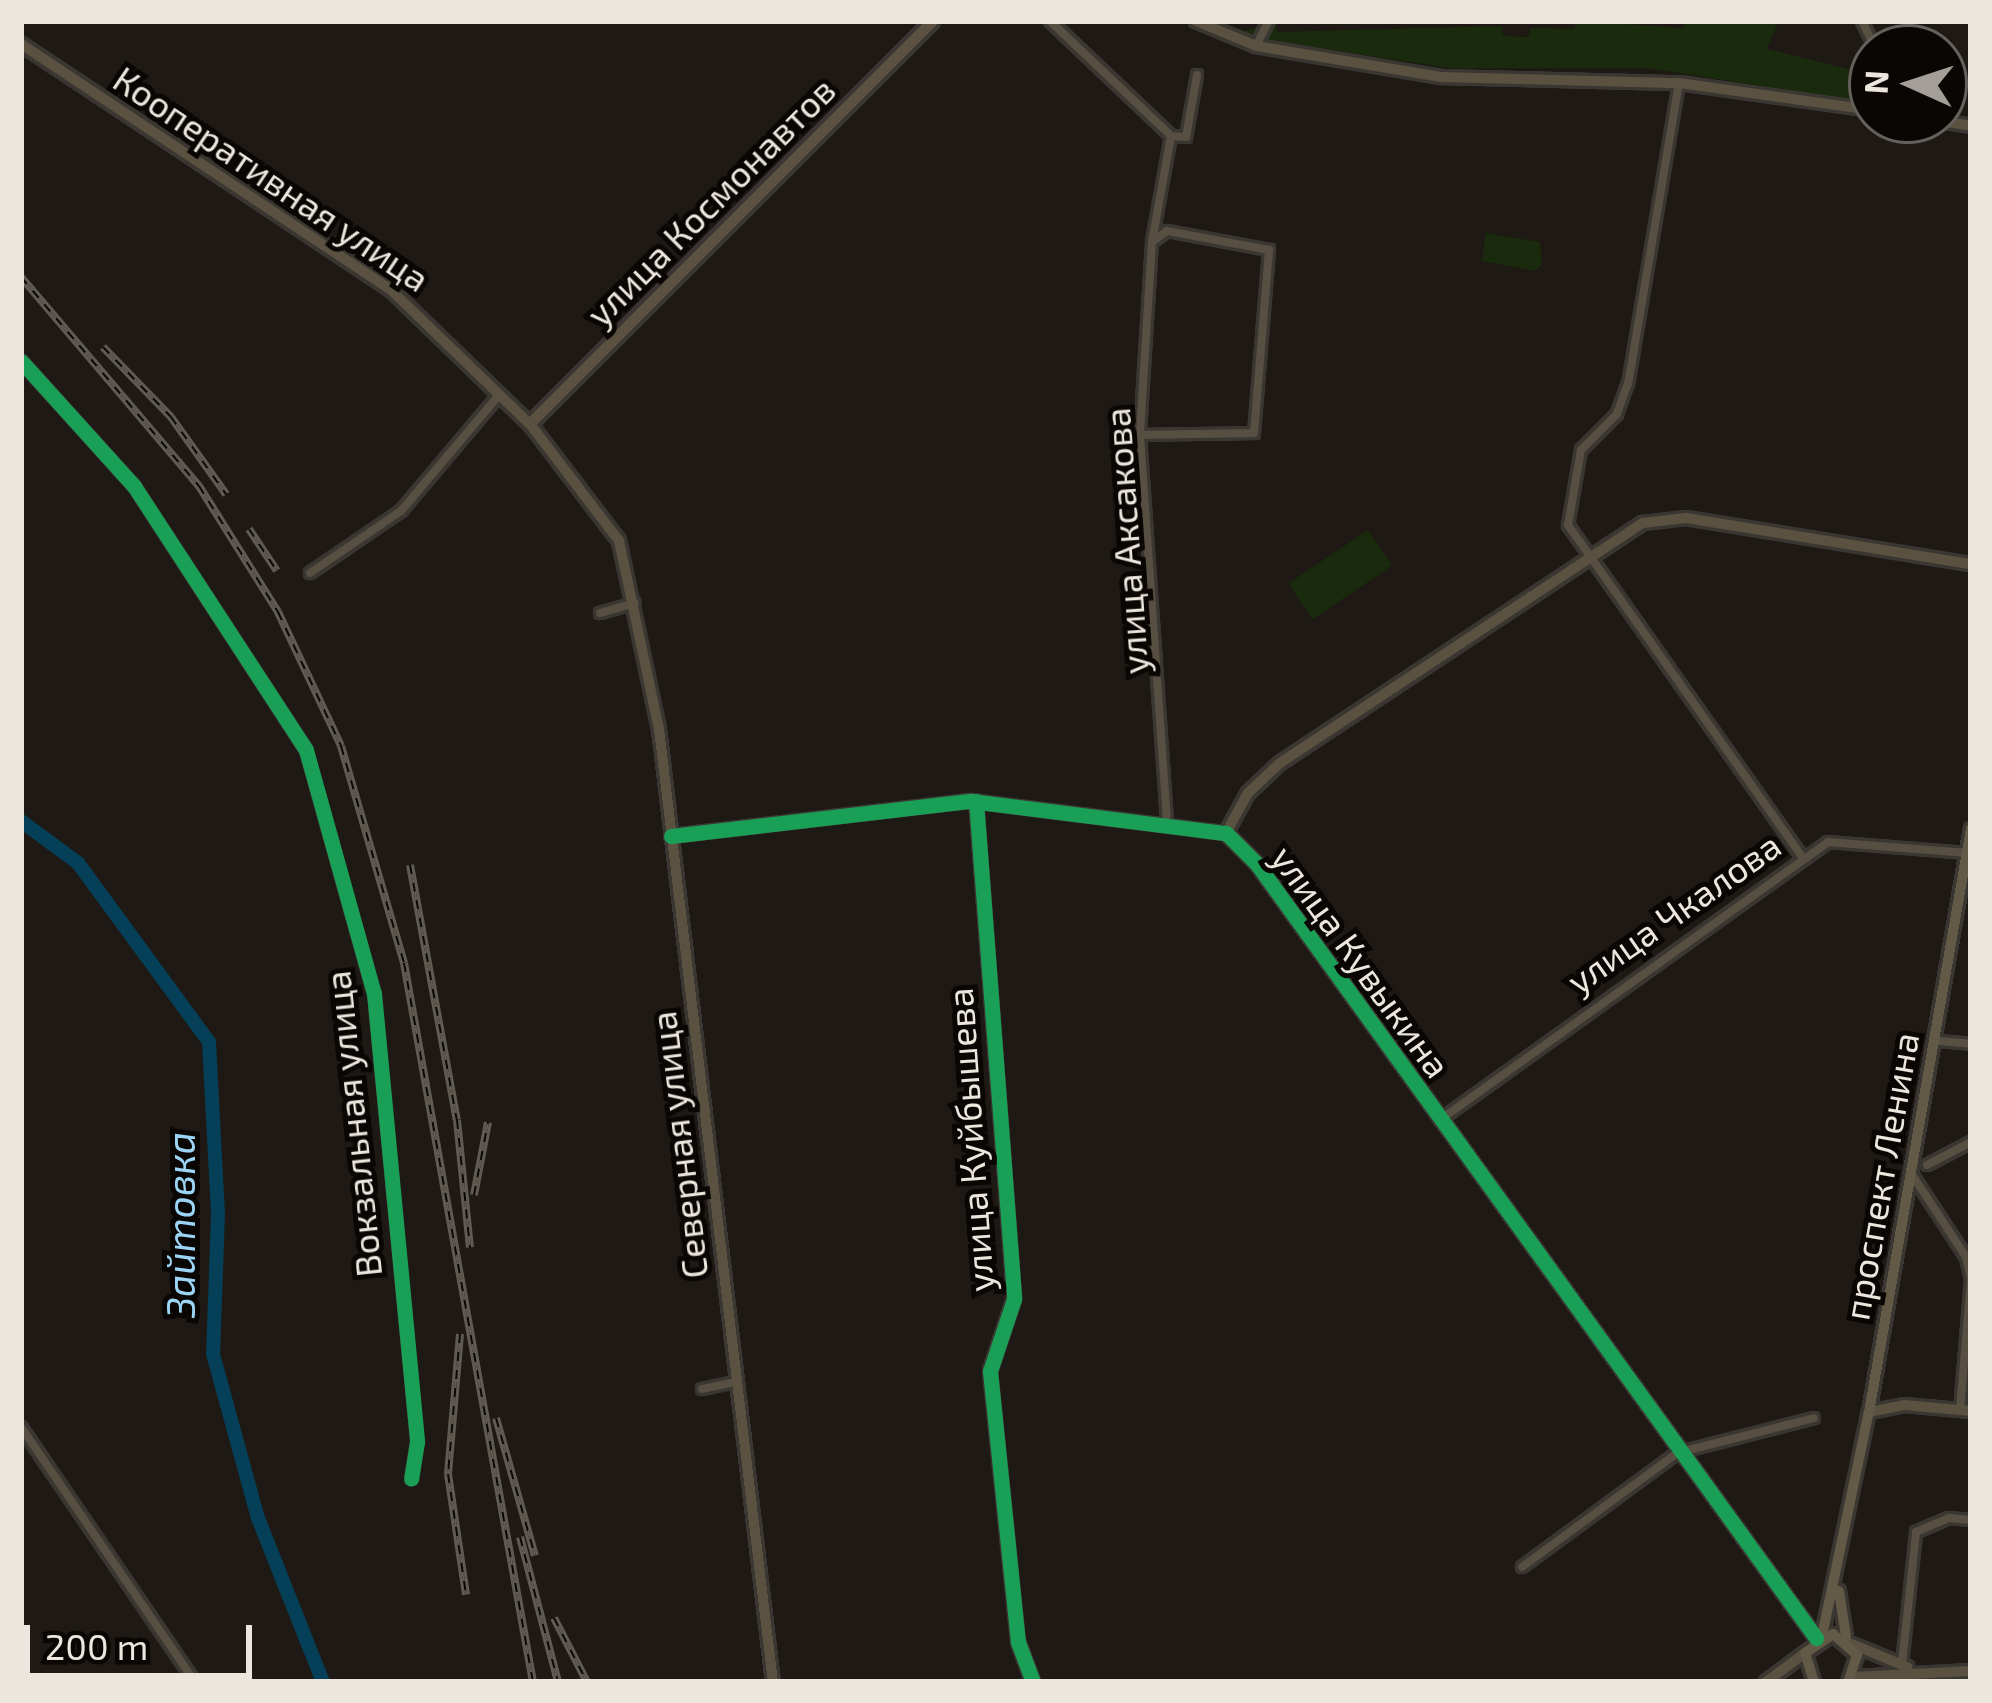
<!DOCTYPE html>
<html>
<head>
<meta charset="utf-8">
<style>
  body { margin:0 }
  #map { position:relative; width:1992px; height:1703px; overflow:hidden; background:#1e1914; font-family:"Exo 2",sans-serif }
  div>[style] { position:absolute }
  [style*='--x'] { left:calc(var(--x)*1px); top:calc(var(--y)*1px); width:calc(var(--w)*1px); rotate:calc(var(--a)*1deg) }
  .green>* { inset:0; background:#192b0c; transform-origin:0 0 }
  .river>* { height:14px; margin:-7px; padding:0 7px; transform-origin:7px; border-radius:7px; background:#054058 }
  .roads { filter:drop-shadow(3px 0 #3a3631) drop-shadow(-3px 0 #3a3631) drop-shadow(0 3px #3a3631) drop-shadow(0 -3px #3a3631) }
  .street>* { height:8px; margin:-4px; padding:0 4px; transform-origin:4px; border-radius:4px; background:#574f41 }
  .secondary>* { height:10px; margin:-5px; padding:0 5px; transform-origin:5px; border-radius:5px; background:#5a5141 }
  .primary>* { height:10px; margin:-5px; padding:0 5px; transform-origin:5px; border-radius:5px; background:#625946 }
  .rail>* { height:8px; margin-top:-4px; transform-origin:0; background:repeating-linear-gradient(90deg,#090603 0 9px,#5f5a52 0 18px); box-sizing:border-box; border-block:3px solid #5f5a52 }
  .cycleway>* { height:15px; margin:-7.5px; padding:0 7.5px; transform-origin:7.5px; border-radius:7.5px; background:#1a9f57 }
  span { translate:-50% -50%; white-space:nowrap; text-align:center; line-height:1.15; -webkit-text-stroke:10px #090603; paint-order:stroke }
  .street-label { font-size:36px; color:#ece6df }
  .water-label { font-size:39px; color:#9bd4f4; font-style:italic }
  .frame { position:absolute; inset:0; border:24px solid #ece6df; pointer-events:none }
  .north { position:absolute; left:1848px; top:24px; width:120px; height:120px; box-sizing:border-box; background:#090603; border:3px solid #64605b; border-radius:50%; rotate:273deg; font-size:33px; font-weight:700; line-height:48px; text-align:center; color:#ece6df }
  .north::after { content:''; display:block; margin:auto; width:42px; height:54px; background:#a49e98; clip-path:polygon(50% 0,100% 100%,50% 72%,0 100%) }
  .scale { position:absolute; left:24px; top:1625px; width:228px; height:54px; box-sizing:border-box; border:6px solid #ece6df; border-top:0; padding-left:15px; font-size:36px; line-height:42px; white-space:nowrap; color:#ece6df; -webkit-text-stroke:9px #090603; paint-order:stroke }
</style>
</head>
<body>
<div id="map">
  <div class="green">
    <div style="clip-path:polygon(1202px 21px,1245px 31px,1276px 21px,1277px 32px,1502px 26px,1503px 36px,1529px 37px,1530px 28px,1575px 29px,1575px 21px,1684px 28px,1685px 21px,1779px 21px,1767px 49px,1872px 75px,1872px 103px,1647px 68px,1450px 68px,1228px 34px)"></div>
    <div style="clip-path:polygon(1486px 233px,1540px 242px,1542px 265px,1535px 271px,1482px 261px)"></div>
    <div style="left:1368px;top:530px;width:43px;height:96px;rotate:56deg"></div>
  </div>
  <div class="river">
    <div style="--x:21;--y:821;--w:71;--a:36.4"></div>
    <div style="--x:78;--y:863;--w:222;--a:53.8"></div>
    <div style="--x:209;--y:1042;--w:171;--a:87"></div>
    <div style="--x:218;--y:1213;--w:141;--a:92"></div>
    <div style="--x:213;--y:1354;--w:170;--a:74.7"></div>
    <div style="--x:258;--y:1518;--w:176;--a:68.4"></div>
  </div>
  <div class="roads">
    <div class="street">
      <div style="--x:1050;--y:21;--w:167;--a:43.5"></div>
      <div style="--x:1171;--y:136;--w:108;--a:100.2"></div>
      <div style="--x:1152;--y:242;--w:193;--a:93.6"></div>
      <div style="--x:1140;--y:435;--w:389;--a:86"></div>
      <div style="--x:1862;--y:21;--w:30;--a:64"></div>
      <div style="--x:1256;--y:46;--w:28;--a:-63"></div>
      <div style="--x:1679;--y:83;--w:304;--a:99.6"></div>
      <div style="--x:1628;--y:383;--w:33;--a:110"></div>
      <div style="--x:1617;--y:414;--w:51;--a:135"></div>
      <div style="--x:1581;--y:450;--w:76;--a:99.8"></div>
      <div style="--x:1568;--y:525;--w:406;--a:54.8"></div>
      <div style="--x:1171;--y:136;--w:15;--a:4"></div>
      <div style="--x:1186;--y:137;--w:63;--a:-79.9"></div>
      <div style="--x:21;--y:361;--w:169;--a:47.9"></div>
      <div style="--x:134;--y:486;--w:315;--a:56.9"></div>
      <div style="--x:306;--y:750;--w:252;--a:74.4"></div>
      <div style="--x:374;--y:993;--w:451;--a:84.5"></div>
      <div style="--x:417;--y:1442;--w:37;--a:99"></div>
      <div style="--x:1140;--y:435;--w:114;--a:-1"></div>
      <div style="--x:1254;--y:433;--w:184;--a:-85.3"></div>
      <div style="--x:1269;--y:250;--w:104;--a:-169.4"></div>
      <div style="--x:1167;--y:231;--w:17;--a:144"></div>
      <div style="--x:310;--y:573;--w:110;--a:-34.3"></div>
      <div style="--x:401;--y:511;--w:152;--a:-49.8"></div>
      <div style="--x:600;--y:613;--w:36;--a:-16"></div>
      <div style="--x:1939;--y:1041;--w:32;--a:5"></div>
      <div style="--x:1440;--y:1120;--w:477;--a:-35.6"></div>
      <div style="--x:1828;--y:842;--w:139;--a:4.5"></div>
      <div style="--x:1927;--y:1165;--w:50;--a:-27.6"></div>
      <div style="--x:1911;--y:1173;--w:100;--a:56.8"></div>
      <div style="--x:1966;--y:1257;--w:23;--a:77"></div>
      <div style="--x:1971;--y:1279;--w:131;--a:94.8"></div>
      <div style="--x:702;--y:1389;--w:35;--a:-12"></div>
      <div style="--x:21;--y:1427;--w:309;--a:55.7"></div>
      <div style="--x:1522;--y:1567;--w:192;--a:-36.3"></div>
      <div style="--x:1677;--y:1453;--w:141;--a:-14.3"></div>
      <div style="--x:1902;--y:1664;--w:133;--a:-83.9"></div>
      <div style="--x:1916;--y:1532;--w:36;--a:-23"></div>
      <div style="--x:1949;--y:1518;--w:22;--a:5"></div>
    </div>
    <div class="secondary">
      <div style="--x:1196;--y:21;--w:65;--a:22.6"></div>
      <div style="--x:1256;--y:46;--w:189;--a:9.5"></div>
      <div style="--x:1442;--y:77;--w:237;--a:1.5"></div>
      <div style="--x:1679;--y:83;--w:195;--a:8"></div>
      <div style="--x:21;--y:44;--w:444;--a:33.6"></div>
      <div style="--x:391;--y:290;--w:193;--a:44"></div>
      <div style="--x:530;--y:424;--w:147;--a:52.7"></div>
      <div style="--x:619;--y:541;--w:192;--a:78"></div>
      <div style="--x:659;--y:729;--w:960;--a:83.18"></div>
      <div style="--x:1934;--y:120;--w:37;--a:9"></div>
      <div style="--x:530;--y:424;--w:570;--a:-45"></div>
      <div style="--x:976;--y:801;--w:499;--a:85.6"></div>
      <div style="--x:1014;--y:1299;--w:76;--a:108.4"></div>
      <div style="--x:990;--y:1371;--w:272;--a:84.1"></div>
      <div style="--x:1018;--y:1642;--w:43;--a:69.4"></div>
      <div style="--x:1226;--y:833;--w:46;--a:-61.2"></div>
      <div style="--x:1248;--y:793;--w:44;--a:-43.2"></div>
      <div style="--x:1280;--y:763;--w:435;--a:-33.5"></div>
      <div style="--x:1643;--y:523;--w:43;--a:-6.6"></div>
      <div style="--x:1686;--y:518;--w:289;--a:9.2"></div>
      <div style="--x:671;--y:836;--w:302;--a:-6.7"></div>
      <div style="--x:971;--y:801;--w:257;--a:7.2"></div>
      <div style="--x:1226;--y:833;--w:44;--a:45"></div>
      <div style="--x:1257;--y:864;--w:955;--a:54.16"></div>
      <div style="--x:1869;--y:1412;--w:36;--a:-11"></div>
      <div style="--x:1904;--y:1405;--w:67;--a:5.1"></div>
      <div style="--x:1852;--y:1644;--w:60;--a:22.7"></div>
      <div style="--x:1853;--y:1677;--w:118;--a:-2.9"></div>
      <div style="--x:1766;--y:1682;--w:49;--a:-36.6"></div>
    </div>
    <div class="primary">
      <div style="--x:1839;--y:1591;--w:47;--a:81.3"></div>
      <div style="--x:1822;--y:1636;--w:229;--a:-78.2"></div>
      <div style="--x:1869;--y:1412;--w:592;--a:-80.08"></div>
      <div style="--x:1814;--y:1682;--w:30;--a:-107"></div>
      <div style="--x:1805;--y:1653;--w:34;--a:-34"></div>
      <div style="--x:1833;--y:1634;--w:32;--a:41"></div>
      <div style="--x:1857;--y:1655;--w:28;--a:108"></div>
    </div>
  </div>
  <div class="rail">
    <div style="--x:21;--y:277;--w:275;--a:49.6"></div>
    <div style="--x:199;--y:486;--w:149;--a:57.9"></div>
    <div style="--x:278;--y:612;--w:148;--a:64.8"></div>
    <div style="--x:341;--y:746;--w:226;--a:73.8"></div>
    <div style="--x:404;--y:963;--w:730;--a:79.83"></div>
    <div style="--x:103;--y:347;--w:98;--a:45.8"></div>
    <div style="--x:171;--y:417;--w:95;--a:54.5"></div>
    <div style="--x:249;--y:529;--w:50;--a:56.3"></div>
    <div style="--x:410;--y:865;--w:259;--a:79.6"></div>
    <div style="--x:457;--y:1120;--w:128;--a:84.2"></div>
    <div style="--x:474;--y:1195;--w:74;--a:-79.1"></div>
    <div style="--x:460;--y:1334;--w:141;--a:94.9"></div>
    <div style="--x:448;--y:1474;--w:122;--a:81.5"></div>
    <div style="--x:496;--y:1418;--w:143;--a:74.2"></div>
    <div style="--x:520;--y:1537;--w:150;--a:75.3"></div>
    <div style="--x:554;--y:1618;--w:72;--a:62.7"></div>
  </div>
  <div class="cycleway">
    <div style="--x:21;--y:361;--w:169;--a:47.9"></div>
    <div style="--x:134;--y:486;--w:315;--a:56.9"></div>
    <div style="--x:306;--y:750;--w:252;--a:74.4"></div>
    <div style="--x:374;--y:993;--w:451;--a:84.5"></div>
    <div style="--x:417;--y:1442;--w:37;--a:99"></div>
    <div style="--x:976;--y:801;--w:499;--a:85.6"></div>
    <div style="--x:1014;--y:1299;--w:76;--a:108.4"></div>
    <div style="--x:990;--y:1371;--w:272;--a:84.1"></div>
    <div style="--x:1018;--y:1642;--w:43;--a:69.4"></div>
    <div style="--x:671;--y:836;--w:302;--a:-6.7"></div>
    <div style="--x:971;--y:801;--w:257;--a:7.2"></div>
    <div style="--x:1226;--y:833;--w:44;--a:45"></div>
    <div style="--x:1257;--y:864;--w:955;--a:54.16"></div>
  </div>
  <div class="street-label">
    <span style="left:272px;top:178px;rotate:34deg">Кооперативная улица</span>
    <span style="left:710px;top:201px;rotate:-45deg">улица Космонавтов</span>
    <span style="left:1125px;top:541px;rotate:-94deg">улица Аксакова</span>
    <span style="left:1673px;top:912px;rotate:-35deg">улица Чкалова</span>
    <span style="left:1362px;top:961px;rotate:54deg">улица Кувыкина</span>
    <span style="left:352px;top:1124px;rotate:-96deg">Вокзальная улица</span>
    <span style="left:969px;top:1140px;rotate:-94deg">улица Куйбышева</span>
    <span style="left:678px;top:1145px;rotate:-97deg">Северная улица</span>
    <span style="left:1880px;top:1176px;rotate:-80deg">проспект Ленина</span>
  </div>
  <div class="water-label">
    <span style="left:180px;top:1225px;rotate:-90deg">Зайтовка</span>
  </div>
  <div class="frame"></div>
  <div class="north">N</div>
  <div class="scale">200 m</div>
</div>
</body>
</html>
